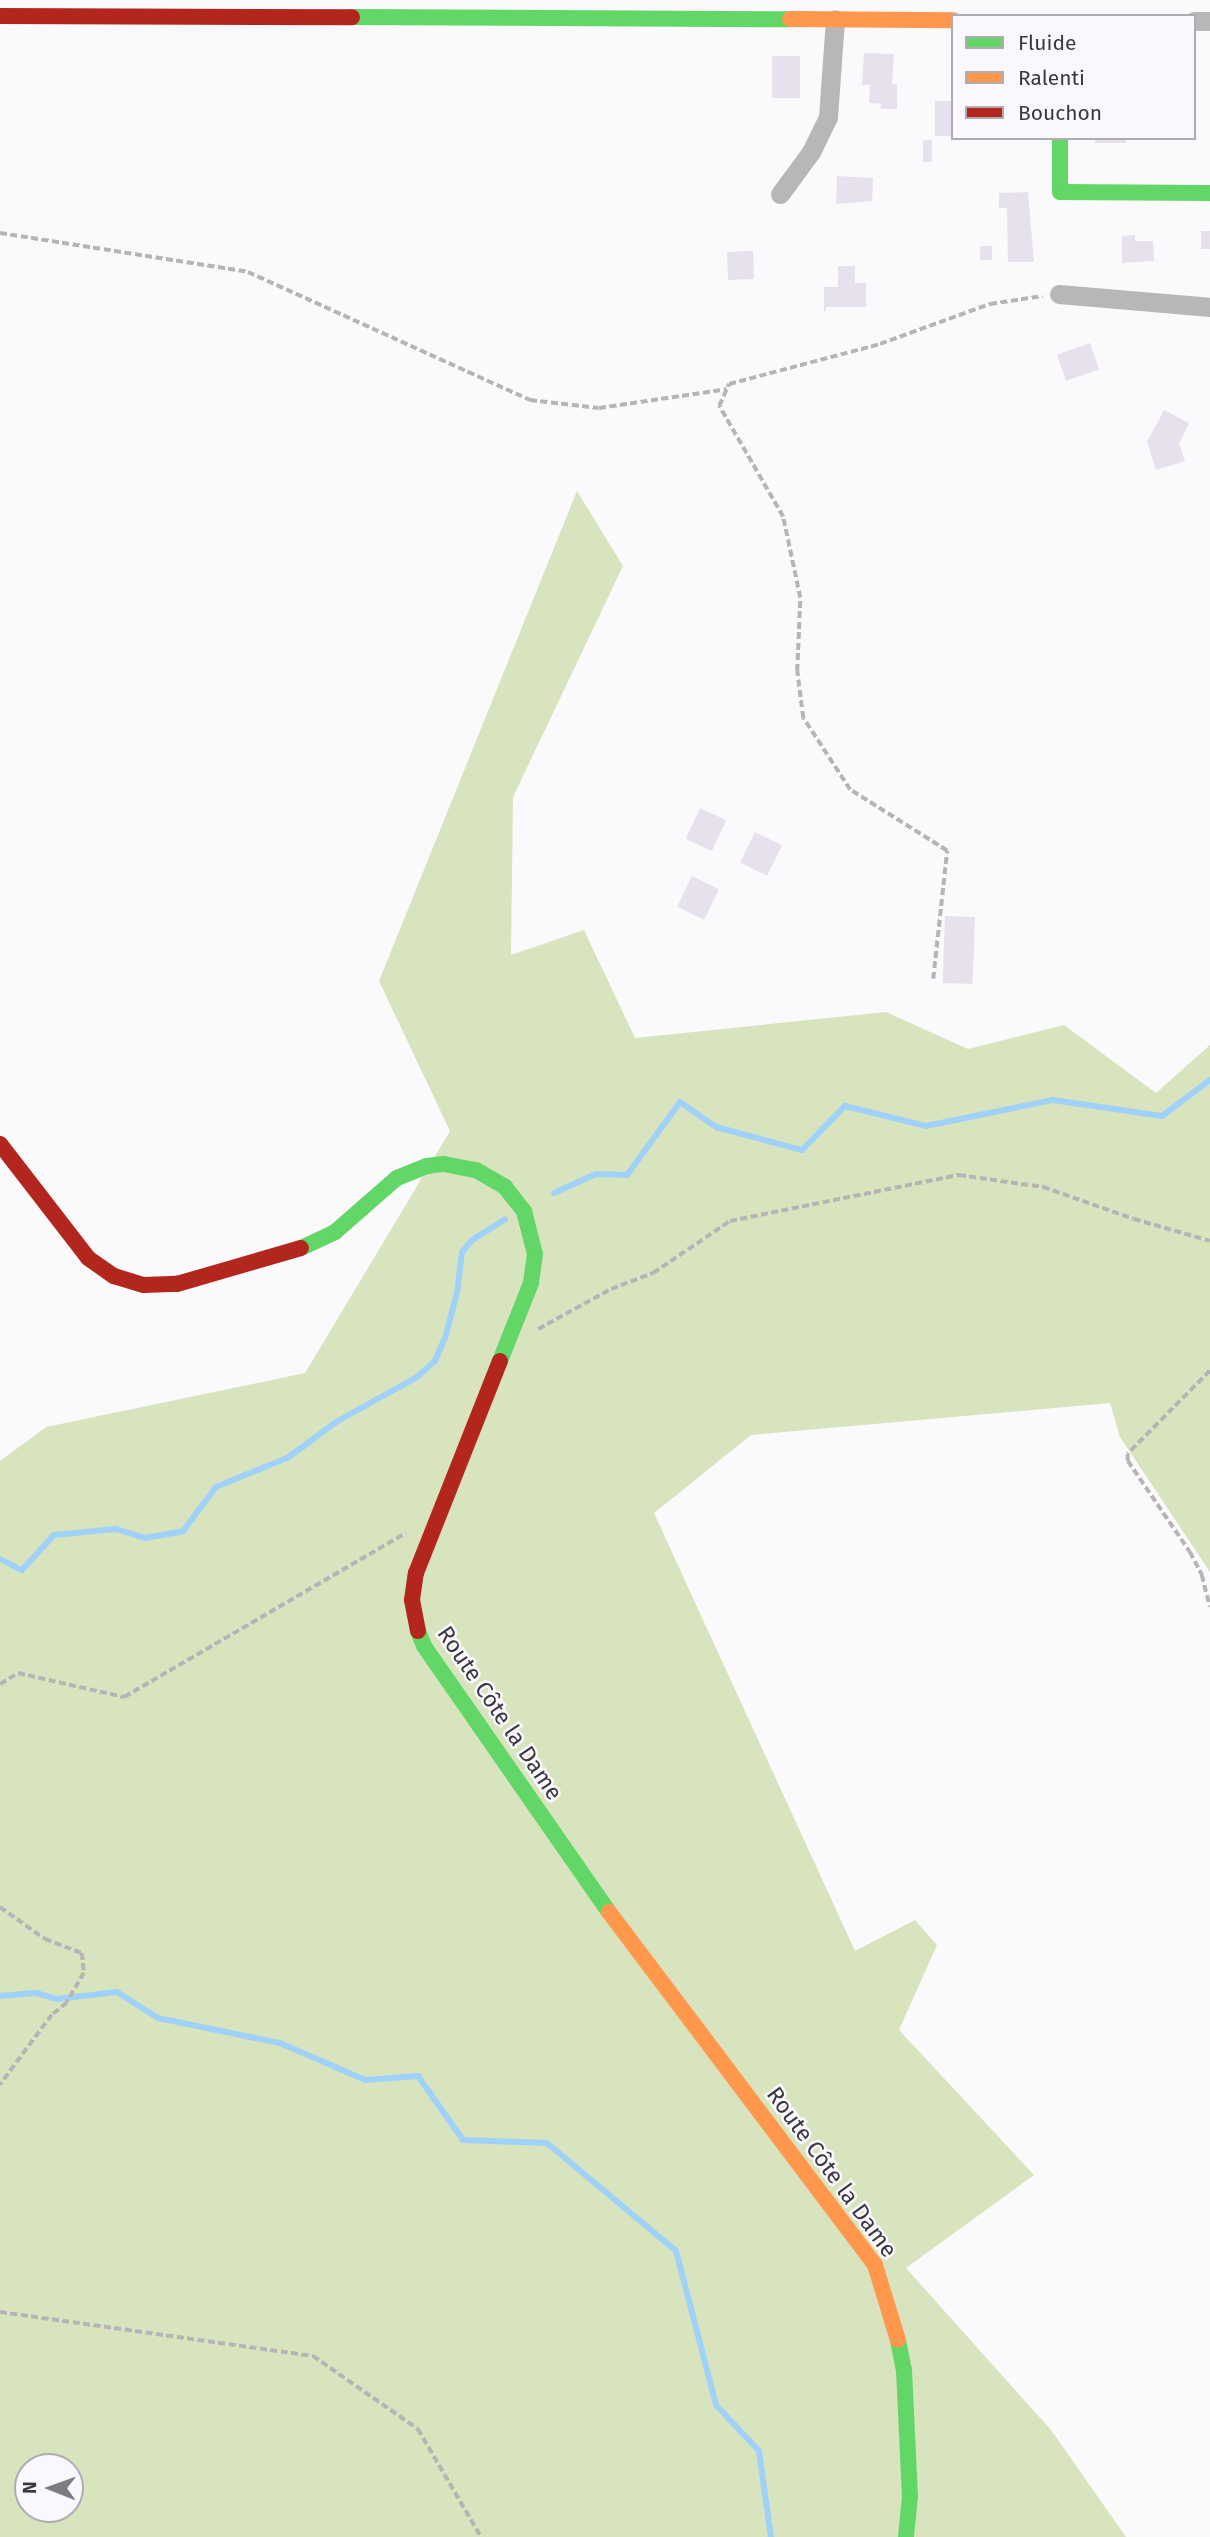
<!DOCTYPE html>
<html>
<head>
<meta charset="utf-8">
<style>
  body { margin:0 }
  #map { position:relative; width:1210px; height:2537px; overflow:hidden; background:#faf9fc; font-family:"Fira Sans",sans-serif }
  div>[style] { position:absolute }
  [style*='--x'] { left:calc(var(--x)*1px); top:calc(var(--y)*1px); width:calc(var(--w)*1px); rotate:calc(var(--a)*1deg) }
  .green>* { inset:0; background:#d8e4be }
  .stream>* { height:6px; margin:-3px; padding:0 3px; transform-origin:3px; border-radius:3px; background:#a0d2f9 }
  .building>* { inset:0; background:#e7e1ee; transform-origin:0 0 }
  .path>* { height:3.5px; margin-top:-1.75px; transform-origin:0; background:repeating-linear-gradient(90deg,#b6b4b5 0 7px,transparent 0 10.5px) }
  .street>* { height:19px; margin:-9.5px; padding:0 9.5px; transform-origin:9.5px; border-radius:9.5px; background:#b9b7b6 }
  .fast>* { height:16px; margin:-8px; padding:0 8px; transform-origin:8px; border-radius:8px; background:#63d668 }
  .slow>* { height:16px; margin:-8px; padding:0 8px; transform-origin:8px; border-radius:8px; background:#ff974d }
  .jam>* { height:16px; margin:-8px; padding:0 8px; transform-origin:8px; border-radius:8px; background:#b3261e }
  span { translate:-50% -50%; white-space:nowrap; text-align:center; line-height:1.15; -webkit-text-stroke:5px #faf8fd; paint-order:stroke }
  .street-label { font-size:23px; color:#3b3740 }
  .legend { position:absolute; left:951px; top:14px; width:245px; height:126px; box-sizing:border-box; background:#faf8fd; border:2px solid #aeabb1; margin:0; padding:9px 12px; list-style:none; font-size:21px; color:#3b3740 }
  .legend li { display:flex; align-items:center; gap:14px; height:35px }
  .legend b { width:35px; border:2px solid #aeabb1 }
  .north { position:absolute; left:14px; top:2453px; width:70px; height:70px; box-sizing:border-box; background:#faf8fd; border:2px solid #aeabb1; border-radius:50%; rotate:271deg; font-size:19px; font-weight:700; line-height:28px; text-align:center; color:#3b3740 }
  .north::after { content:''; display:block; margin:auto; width:24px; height:32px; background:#7e7b82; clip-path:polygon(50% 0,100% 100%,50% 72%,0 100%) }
</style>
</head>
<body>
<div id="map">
  <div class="green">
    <div style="clip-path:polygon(evenodd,577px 491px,623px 566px,513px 797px,511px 955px,584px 930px,635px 1038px,886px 1012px,968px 1049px,1064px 1025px,1156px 1093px,1210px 1045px,1210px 1572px,1120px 1437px,1110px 1403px,751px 1435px,654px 1513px,855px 1951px,915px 1920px,937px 1945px,899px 2030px,1034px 2175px,906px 2268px,1051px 2430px,1126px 2537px,0 2537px,0 1461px,46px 1427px,305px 1373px,450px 1131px,379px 981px,577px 491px,28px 2467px,70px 2467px,70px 2509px,28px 2509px,28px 2467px)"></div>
  </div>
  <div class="stream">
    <div style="--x:554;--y:1193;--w:46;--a:-24.3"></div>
    <div style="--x:596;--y:1174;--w:31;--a:2"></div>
    <div style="--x:627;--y:1175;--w:90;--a:-54"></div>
    <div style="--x:680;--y:1102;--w:44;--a:34.8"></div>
    <div style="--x:716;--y:1127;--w:89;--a:15"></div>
    <div style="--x:802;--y:1150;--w:62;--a:-45.7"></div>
    <div style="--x:845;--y:1106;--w:83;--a:13.9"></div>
    <div style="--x:926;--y:1126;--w:130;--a:-11.6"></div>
    <div style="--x:1053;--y:1100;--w:110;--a:8.4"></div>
    <div style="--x:1162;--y:1116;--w:60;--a:-36.9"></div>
    <div style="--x:0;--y:1559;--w:25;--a:27"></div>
    <div style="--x:22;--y:1570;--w:47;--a:-47.6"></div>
    <div style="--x:54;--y:1535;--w:62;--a:-5.5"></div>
    <div style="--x:116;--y:1529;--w:30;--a:17"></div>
    <div style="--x:145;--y:1538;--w:39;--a:-10"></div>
    <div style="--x:183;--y:1531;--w:55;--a:-53.1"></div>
    <div style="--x:216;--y:1487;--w:79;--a:-22.3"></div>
    <div style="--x:289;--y:1457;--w:59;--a:-36.7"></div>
    <div style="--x:336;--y:1422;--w:93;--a:-29.1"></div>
    <div style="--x:417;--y:1377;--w:24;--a:-42"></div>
    <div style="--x:435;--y:1361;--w:25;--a:-67"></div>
    <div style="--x:445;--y:1338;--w:47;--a:-75.1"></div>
    <div style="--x:457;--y:1293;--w:41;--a:-83"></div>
    <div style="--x:462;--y:1252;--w:16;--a:-50"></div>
    <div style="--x:472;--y:1240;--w:39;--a:-32"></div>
    <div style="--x:0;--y:1996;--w:36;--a:-5"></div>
    <div style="--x:36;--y:1993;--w:22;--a:16"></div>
    <div style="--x:57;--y:1999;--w:60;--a:-6.7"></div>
    <div style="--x:117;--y:1992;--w:49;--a:32.4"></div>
    <div style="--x:158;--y:2018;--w:125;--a:11.6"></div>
    <div style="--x:280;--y:2043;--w:93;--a:23.5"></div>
    <div style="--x:365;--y:2080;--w:53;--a:-4.3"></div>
    <div style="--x:418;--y:2076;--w:78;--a:54.9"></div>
    <div style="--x:463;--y:2140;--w:84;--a:2"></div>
    <div style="--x:547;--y:2143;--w:168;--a:39.9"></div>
    <div style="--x:676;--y:2251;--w:159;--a:75.4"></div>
    <div style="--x:716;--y:2405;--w:63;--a:46.9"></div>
    <div style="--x:759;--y:2451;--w:87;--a:82.1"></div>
  </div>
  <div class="building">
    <div style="clip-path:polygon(864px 53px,894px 54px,892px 84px,897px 84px,897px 109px,880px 109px,881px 104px,869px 103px,870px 85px,862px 85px)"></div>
    <div style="left:772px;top:56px;width:28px;height:42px"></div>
    <div style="left:935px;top:101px;width:18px;height:35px"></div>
    <div style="left:1095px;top:138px;width:31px;height:5px"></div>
    <div style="left:923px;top:140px;width:9px;height:22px"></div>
    <div style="clip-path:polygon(837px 176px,873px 178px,872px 201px,836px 204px)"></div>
    <div style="clip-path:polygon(1028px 192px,1034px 262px,1008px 262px,1007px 208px,999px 208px,999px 193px)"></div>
    <div style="left:1201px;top:231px;width:9px;height:18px"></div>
    <div style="clip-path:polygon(1135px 235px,1135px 241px,1153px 241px,1154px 261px,1122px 263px,1122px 236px)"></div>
    <div style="left:980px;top:246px;width:12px;height:14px"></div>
    <div style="left:753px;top:251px;width:28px;height:26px;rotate:88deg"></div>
    <div style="clip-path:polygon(838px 266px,855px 266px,855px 283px,866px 283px,866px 307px,827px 307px,824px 313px,824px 287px,838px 287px)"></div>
    <div style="left:1090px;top:343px;width:28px;height:35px;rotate:71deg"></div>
    <div style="clip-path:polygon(1164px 410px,1189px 423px,1179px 444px,1185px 461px,1156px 470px,1147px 442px)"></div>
    <div style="left:700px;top:808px;width:29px;height:34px;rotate:25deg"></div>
    <div style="left:755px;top:832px;width:30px;height:34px;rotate:26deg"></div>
    <div style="left:692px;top:876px;width:30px;height:34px;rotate:26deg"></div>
    <div style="left:945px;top:916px;width:30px;height:67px;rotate:2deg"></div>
  </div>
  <div class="path">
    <div style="--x:0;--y:233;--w:251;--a:8.9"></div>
    <div style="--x:248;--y:272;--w:310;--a:24.4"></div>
    <div style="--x:530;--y:400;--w:69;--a:6.6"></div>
    <div style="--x:599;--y:408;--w:129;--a:-8.4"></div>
    <div style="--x:933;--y:979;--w:129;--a:-83.8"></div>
    <div style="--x:947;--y:851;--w:115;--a:-147.8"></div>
    <div style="--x:850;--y:790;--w:86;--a:-123.1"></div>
    <div style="--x:803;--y:718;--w:47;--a:-97.3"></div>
    <div style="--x:797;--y:671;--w:73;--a:-87.6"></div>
    <div style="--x:800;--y:598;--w:83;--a:-101.9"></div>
    <div style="--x:783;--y:517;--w:128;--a:-120"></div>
    <div style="--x:719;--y:406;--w:24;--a:-66"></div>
    <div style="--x:729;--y:384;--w:156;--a:-14.8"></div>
    <div style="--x:880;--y:344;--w:117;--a:-20"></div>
    <div style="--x:990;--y:304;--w:53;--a:-8.7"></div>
    <div style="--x:538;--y:1329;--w:83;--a:-28.7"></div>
    <div style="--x:611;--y:1289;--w:45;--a:-20.9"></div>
    <div style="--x:653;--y:1273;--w:93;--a:-34"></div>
    <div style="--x:730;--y:1221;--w:234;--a:-11.4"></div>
    <div style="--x:959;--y:1175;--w:85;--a:8.1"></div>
    <div style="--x:1043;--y:1187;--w:96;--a:19.4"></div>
    <div style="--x:1134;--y:1219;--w:79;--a:16.1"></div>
    <div style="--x:1210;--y:1371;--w:117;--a:134.7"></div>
    <div style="--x:1128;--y:1454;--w:7;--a:90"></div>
    <div style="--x:1128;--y:1461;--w:110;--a:55.7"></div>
    <div style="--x:1190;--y:1552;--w:26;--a:62"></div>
    <div style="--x:1202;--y:1575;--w:33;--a:76"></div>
    <div style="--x:0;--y:1684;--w:21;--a:-31"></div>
    <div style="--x:18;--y:1673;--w:109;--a:12.8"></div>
    <div style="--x:124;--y:1697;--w:326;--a:-30.2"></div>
    <div style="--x:0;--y:1907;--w:55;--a:35.4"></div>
    <div style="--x:45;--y:1939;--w:40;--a:21"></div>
    <div style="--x:82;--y:1953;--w:20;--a:84"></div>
    <div style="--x:84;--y:1973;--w:34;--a:120"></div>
    <div style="--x:67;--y:2003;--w:19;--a:141"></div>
    <div style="--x:52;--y:2015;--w:87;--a:126.6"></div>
    <div style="--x:0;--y:2312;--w:316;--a:8"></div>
    <div style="--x:313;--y:2356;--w:128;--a:34.8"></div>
    <div style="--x:418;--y:2429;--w:125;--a:59.7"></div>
  </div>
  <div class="street">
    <div style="--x:1194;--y:21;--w:16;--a:0"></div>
    <div style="--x:780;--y:194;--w:52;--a:-53.6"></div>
    <div style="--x:811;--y:152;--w:39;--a:-64"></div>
    <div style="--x:828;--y:117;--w:98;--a:-85.9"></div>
    <div style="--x:1059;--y:294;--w:152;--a:4.9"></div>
  </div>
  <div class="fast">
    <div style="--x:352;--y:17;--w:438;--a:0.3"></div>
    <div style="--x:1060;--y:138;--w:54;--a:90"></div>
    <div style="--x:1060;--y:192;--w:150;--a:0.4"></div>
    <div style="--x:301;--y:1248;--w:38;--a:-25"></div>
    <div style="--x:335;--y:1232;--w:82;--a:-41.1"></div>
    <div style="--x:397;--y:1178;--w:32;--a:-22"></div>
    <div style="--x:427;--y:1166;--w:17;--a:-7"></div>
    <div style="--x:444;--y:1164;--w:33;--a:11"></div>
    <div style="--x:476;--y:1170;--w:34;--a:30"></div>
    <div style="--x:505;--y:1187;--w:31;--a:52"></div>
    <div style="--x:524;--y:1211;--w:44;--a:75.7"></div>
    <div style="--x:535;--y:1254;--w:29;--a:98"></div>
    <div style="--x:531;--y:1283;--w:84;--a:111.7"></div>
    <div style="--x:418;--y:1631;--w:16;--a:68"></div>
    <div style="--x:424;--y:1646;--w:324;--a:55.2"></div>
    <div style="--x:898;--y:2340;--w:31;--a:79"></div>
    <div style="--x:904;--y:2370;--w:126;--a:87.3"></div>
    <div style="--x:910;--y:2496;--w:41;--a:95.6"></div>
  </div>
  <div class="slow">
    <div style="--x:790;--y:19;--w:163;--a:0.4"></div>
    <div style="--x:609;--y:1912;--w:442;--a:53"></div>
    <div style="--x:875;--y:2265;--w:78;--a:73"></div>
  </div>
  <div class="jam">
    <div style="--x:0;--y:16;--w:352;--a:0.2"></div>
    <div style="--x:0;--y:1144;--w:144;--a:52.3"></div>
    <div style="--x:88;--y:1258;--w:32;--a:35"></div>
    <div style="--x:114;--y:1276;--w:31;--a:17"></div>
    <div style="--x:144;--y:1285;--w:33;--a:-2"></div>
    <div style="--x:177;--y:1284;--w:129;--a:-16.2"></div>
    <div style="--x:418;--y:1631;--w:32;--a:-101"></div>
    <div style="--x:412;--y:1600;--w:27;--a:-82"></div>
    <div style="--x:416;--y:1573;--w:228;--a:-68.4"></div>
  </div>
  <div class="street-label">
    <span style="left:500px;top:1713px;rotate:56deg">Route Côte la Dame</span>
    <span style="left:832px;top:2172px;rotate:54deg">Route Côte la Dame</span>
  </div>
  <ul class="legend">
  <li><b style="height:9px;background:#63d668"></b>Fluide</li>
  <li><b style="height:9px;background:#ff974d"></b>Ralenti</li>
  <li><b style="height:9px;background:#b3261e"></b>Bouchon</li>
  </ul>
  <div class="north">N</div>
</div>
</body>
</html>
